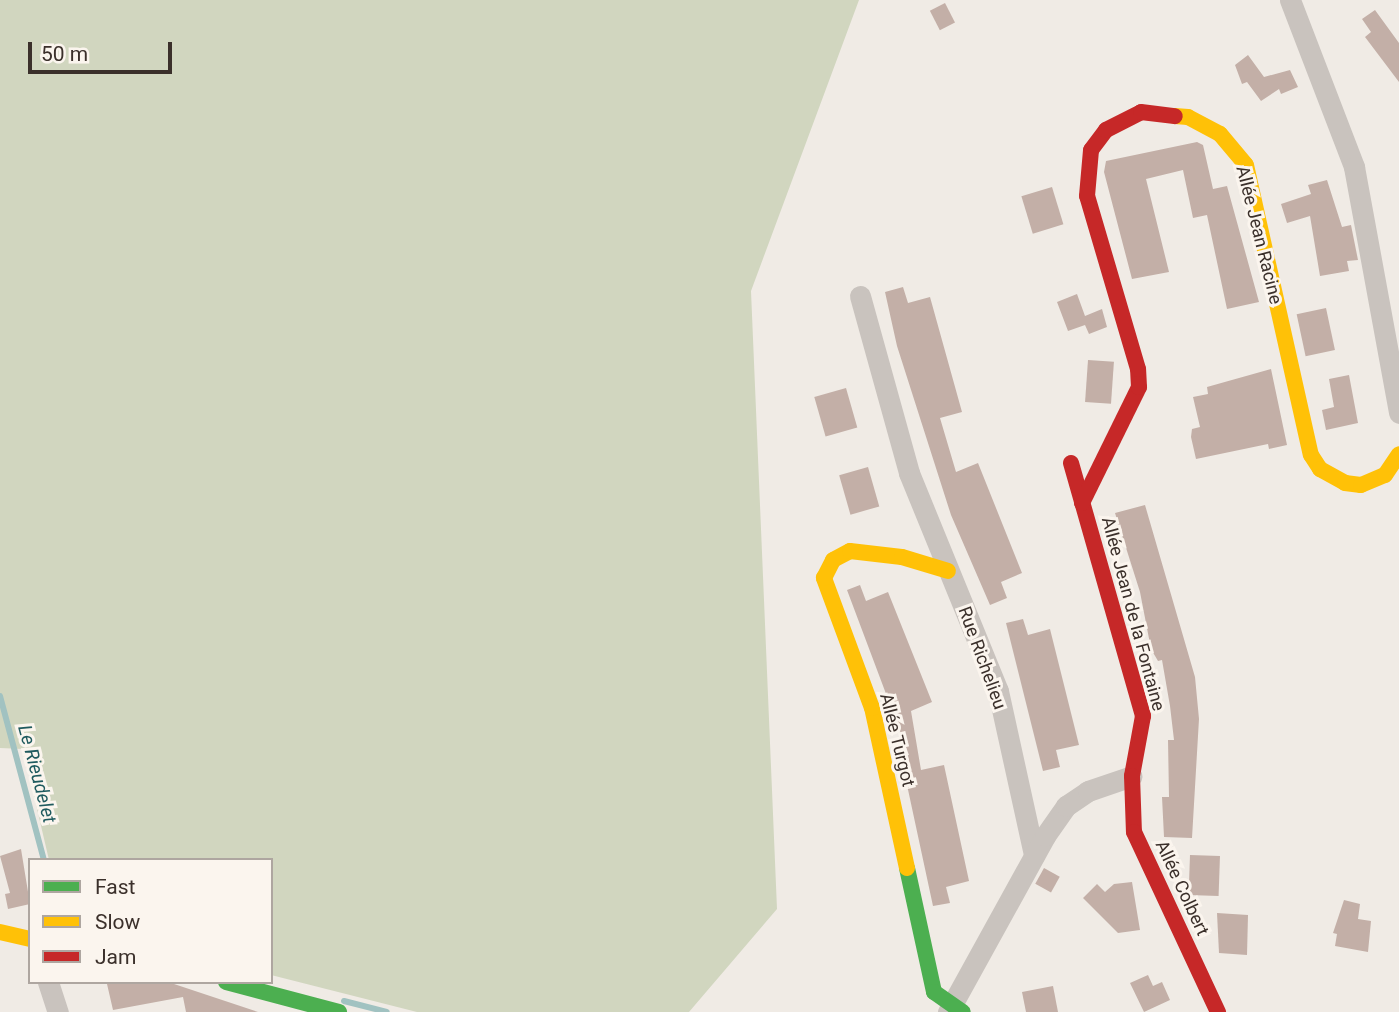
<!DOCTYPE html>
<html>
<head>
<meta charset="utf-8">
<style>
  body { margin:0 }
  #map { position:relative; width:1399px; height:1012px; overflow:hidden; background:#f0ebe5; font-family:Roboto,sans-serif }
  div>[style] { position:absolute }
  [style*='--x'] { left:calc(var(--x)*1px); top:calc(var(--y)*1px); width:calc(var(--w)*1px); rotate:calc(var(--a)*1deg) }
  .green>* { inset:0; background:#d1d6bf }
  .stream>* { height:6px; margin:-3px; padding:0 3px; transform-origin:3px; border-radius:3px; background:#a1c2c1 }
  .building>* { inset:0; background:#c3afa7; transform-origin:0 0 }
  .street>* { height:21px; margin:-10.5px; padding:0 10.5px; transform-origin:10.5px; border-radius:10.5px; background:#c9c3be }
  .fast>* { height:16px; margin:-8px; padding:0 8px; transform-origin:8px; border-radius:8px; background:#4caf50 }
  .slow>* { height:16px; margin:-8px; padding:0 8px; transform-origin:8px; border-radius:8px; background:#ffc107 }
  .jam>* { height:16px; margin:-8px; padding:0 8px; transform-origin:8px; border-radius:8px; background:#c62828 }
  span { translate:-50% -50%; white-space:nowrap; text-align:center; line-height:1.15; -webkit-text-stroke:6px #fbf5ee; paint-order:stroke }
  .street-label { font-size:18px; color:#3b302b }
  .water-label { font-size:19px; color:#1f5a5e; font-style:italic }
  .legend { position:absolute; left:28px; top:858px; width:245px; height:126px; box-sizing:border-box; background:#fbf5ee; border:2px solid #aea6a0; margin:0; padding:9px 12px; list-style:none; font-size:21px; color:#3b302b }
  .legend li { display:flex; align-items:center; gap:14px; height:35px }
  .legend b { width:35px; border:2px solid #aea6a0 }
  .scale { position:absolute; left:28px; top:42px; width:144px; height:32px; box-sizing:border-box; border:4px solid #3b302b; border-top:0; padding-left:9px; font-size:21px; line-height:24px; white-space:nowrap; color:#3b302b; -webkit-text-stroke:5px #fbf5ee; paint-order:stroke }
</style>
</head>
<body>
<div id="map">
  <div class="green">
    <div style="clip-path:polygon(0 0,859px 0,751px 291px,777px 909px,689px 1012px,417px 1012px,271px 975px,271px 860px,49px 860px,23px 749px,0 748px)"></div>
  </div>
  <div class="stream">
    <div style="--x:0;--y:696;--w:170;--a:75"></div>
    <div style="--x:344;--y:1001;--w:44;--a:14.3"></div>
  </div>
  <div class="building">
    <div style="left:945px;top:3px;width:22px;height:17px;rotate:63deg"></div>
    <div style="clip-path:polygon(1375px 10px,1399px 43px,1399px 82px,1365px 37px,1371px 32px,1362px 19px)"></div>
    <div style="clip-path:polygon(1248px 55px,1264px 77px,1290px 70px,1298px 87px,1281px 94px,1279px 89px,1261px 101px,1247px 82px,1242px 84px,1235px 65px)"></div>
    <div style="clip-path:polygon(1197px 142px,1203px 145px,1213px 189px,1227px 186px,1259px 302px,1227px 309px,1207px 215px,1193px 218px,1183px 170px,1146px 179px,1169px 272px,1132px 279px,1104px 172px,1106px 161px)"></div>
    <div style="clip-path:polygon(1327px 180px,1342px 227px,1351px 225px,1358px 260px,1347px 261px,1349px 271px,1320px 276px,1310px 216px,1287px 223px,1281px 204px,1311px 194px,1308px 185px)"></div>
    <div style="left:1052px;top:187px;width:39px;height:32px;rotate:73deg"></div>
    <div style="clip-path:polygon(903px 287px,908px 303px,930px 297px,962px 412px,940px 418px,956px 472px,978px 463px,1022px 573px,1001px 582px,1007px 598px,990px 605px,951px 515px,897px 346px,885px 292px)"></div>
    <div style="clip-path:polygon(1077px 294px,1085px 316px,1102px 309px,1107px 327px,1089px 334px,1085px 325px,1068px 331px,1057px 302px)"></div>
    <div style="left:1326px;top:308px;width:43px;height:30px;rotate:78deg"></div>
    <div style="left:1088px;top:360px;width:26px;height:42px;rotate:4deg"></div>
    <div style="clip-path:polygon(1271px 369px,1287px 445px,1269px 449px,1268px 444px,1196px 459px,1191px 437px,1192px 429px,1200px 427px,1193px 397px,1208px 394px,1207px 387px)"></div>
    <div style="clip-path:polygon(1349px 375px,1358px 423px,1326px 430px,1322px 410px,1334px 407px,1329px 379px)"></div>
    <div style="left:846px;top:388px;width:41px;height:33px;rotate:74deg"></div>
    <div style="left:868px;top:467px;width:41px;height:30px;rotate:74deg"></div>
    <div style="clip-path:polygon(1145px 505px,1195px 677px,1199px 719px,1192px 838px,1164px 837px,1162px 797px,1169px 797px,1168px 740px,1174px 740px,1170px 706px,1162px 660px,1158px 661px,1151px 649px,1140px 592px,1115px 513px)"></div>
    <div style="clip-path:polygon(860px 585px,866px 601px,888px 592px,932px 702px,911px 711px,921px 770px,944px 765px,969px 881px,946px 887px,950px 903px,933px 906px,901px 757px,909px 755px,847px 590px)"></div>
    <div style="clip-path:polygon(1023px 619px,1028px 635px,1050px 629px,1079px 745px,1056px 750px,1060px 767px,1043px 771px,1006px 623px)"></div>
    <div style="clip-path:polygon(21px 849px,30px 904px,8px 909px,5px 894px,10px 893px,0 856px)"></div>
    <div style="left:1190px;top:855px;width:30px;height:40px;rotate:2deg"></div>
    <div style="left:1044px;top:868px;width:18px;height:18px;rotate:29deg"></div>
    <div style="clip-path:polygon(1132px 882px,1140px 930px,1118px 933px,1083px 898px,1097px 884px,1105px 892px,1114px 884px)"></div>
    <div style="clip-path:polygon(1344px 900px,1360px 904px,1358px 919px,1371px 921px,1368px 952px,1335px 946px,1337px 934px,1333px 933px)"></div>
    <div style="clip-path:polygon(1217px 913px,1248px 915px,1247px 955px,1219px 953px)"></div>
    <div style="clip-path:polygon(1148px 975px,1153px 986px,1162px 982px,1170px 1000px,1144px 1012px,1130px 983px)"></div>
    <div style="clip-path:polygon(119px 982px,168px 982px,258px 1012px,186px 1012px,183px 997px,113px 1010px,107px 984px)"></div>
    <div style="clip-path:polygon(1053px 986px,1058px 1012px,1026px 1012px,1022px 992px)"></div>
  </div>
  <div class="street">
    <div style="--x:1290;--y:0;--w:179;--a:69"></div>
    <div style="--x:1354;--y:167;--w:250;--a:79.6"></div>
    <div style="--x:860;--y:296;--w:184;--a:74.5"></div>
    <div style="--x:909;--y:473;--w:235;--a:67.8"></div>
    <div style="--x:998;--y:691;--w:168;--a:77.6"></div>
    <div style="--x:48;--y:982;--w:32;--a:72"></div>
    <div style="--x:948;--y:1012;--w:201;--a:-61.1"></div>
    <div style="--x:1045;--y:836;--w:37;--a:-55"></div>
    <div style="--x:1066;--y:806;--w:27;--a:-34"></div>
    <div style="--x:1088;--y:791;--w:46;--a:-18.8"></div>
  </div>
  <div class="fast">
    <div style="--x:907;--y:868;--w:127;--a:77.7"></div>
    <div style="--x:934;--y:992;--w:35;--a:35"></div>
    <div style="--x:226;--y:982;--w:117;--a:14.9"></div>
  </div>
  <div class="slow">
    <div style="--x:1175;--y:116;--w:13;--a:4"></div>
    <div style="--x:1188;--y:117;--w:36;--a:28"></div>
    <div style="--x:1220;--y:134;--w:40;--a:50"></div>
    <div style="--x:1246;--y:165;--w:297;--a:77.4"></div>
    <div style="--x:1311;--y:455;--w:17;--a:57"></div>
    <div style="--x:1320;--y:469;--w:29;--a:29"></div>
    <div style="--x:1345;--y:483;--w:16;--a:7"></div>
    <div style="--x:1361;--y:485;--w:26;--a:-23"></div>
    <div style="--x:1385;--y:475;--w:25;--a:-56"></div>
    <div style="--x:907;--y:868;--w:164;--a:-102.3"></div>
    <div style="--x:872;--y:708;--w:139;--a:-110.3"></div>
    <div style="--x:824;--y:578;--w:20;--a:-63"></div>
    <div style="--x:833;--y:560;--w:19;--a:-28"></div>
    <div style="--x:850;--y:551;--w:52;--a:6.6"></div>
    <div style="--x:902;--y:557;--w:48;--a:16.9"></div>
    <div style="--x:0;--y:932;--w:31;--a:13"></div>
  </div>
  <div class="jam">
    <div style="--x:1071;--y:463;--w:263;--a:74.1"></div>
    <div style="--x:1143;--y:716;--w:61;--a:100.4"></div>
    <div style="--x:1132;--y:776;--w:56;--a:88"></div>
    <div style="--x:1134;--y:832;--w:199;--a:65"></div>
    <div style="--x:1082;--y:503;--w:129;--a:-63.8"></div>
    <div style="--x:1139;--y:387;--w:18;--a:-93"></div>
    <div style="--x:1138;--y:369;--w:180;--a:-106.4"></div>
    <div style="--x:1087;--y:196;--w:46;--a:-85"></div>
    <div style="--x:1091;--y:150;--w:25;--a:-53"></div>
    <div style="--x:1106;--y:130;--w:39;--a:-27"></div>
    <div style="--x:1141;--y:112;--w:34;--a:7"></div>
  </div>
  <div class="street-label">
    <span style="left:1259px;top:235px;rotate:76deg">Allée Jean Racine</span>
    <span style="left:1133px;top:614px;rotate:75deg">Allée Jean de la Fontaine</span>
    <span style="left:982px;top:658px;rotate:70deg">Rue Richelieu</span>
    <span style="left:897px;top:740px;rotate:76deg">Allée Turgot</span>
    <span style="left:1182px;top:888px;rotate:65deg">Allée Colbert</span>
  </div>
  <div class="water-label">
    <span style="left:37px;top:774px;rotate:75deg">Le Rieudelet</span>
  </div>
  <ul class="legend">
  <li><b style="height:9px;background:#4caf50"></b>Fast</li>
  <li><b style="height:9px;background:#ffc107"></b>Slow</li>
  <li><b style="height:9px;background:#c62828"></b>Jam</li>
  </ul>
  <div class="scale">50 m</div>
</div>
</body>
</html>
